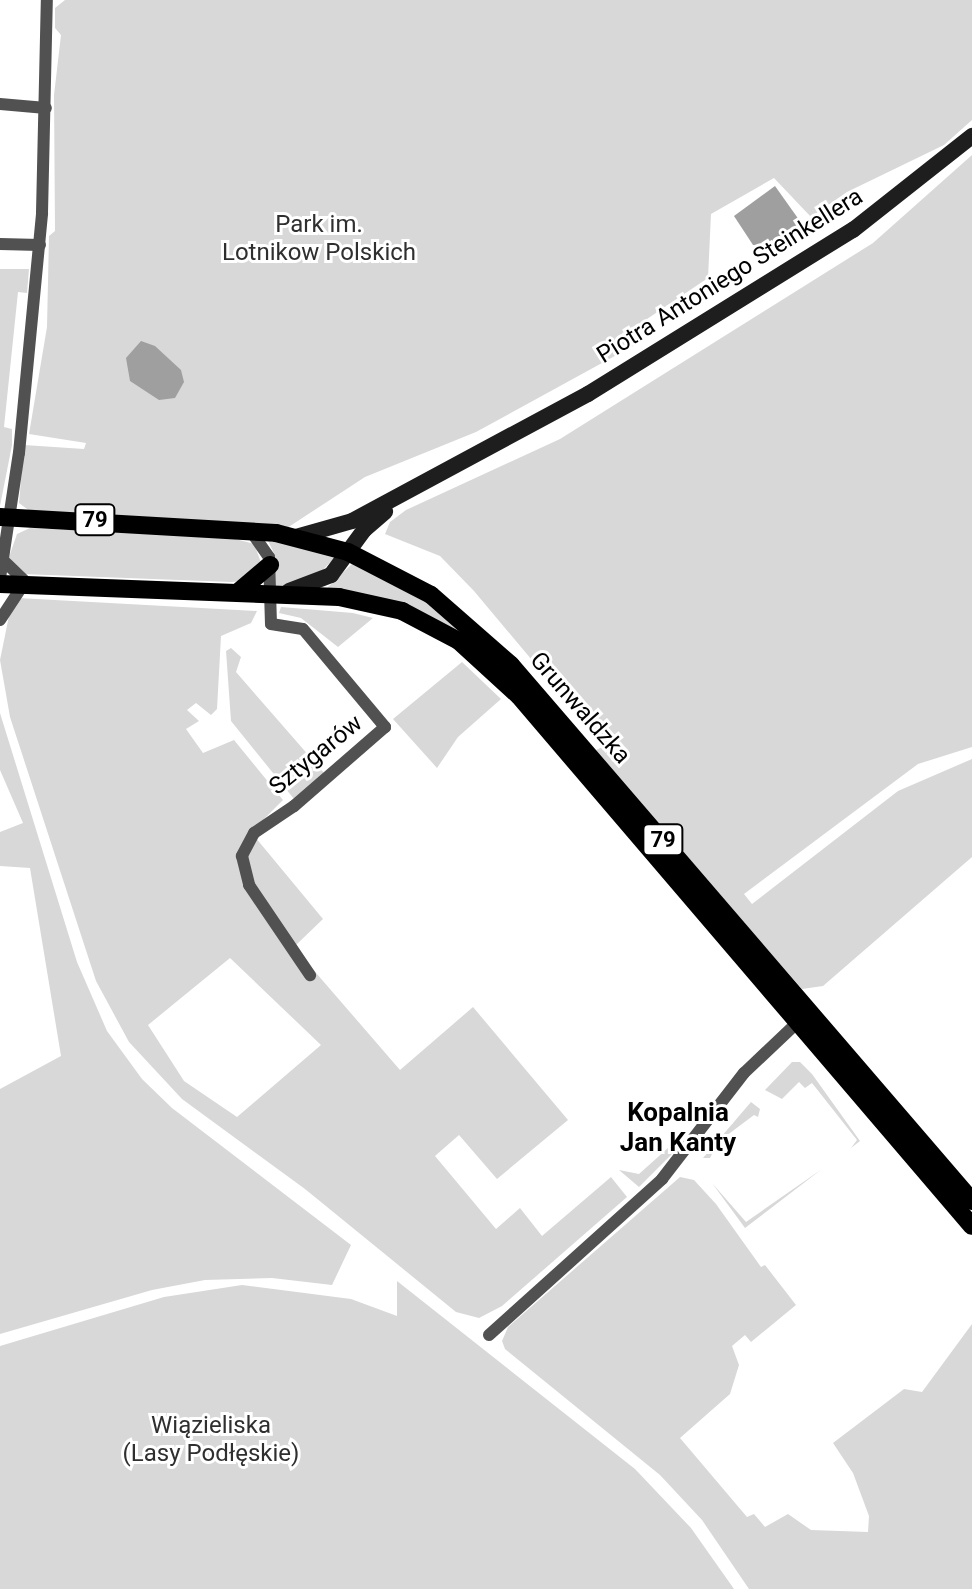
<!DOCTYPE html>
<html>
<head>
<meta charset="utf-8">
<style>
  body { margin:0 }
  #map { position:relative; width:972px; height:1589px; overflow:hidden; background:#fff; font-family:Roboto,sans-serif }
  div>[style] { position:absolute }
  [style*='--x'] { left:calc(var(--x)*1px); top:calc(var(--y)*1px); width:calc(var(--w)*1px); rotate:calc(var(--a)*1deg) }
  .green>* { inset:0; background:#d8d8d8 }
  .water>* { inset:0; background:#9f9f9f }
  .street>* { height:12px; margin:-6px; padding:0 6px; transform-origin:6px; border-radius:6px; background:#515151 }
  .secondary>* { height:16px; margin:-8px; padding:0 8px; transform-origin:8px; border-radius:8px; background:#1e1e1e }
  .primary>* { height:18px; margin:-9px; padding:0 9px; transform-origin:9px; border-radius:9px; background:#000 }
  span { translate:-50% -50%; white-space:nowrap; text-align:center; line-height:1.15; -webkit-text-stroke:6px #fff; paint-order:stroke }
  .shield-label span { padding:2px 6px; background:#fff; border:2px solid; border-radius:6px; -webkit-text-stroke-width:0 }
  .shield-label { font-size:22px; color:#000; font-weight:700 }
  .park-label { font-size:24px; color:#2f2f2f }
  .street-label { font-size:24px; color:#000 }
  .neighbourhood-label { font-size:26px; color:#000; font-weight:700 }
</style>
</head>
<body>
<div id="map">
  <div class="green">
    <div style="clip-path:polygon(65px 0,972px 0,972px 120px,944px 145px,847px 192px,811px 217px,774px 178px,711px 214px,708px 278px,647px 319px,644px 340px,476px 432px,365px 477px,287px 528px,31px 512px,19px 503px,24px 445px,84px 449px,86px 443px,29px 434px,47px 327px,49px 236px,55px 231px,54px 95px,61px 35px,55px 28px,55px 8px)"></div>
    <div style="clip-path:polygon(972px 155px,972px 747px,918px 764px,744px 894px,752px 904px,898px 791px,972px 759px,972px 857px,823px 986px,802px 989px,594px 751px,604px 746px,474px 591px,440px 556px,385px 534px,390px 522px,406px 510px,560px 439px,873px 243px)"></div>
    <div style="clip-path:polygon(0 269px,29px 269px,27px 293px,18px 292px,4px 427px,12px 429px,12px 445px,0 506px)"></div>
    <div style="clip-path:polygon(30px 528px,232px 538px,254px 544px,262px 565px,244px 581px,231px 582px,22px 574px,9px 557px,17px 534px)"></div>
    <div style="clip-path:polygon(267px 539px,337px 555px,321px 572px,292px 586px,275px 587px,274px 553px)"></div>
    <div style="clip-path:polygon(354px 562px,446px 614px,461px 634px,414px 609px,325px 590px)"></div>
    <div style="clip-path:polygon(evenodd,18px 598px,257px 611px,251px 623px,221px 636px,217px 709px,211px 715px,196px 703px,187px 710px,199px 721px,186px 729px,203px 753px,234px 740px,283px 800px,251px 832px,323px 919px,296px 945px,304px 959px,400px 1070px,473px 1007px,568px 1120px,497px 1179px,459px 1135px,435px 1156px,496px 1229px,520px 1208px,542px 1236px,611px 1177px,627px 1197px,502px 1306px,479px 1318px,456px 1312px,305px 1189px,182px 1099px,129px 1042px,96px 981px,10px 717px,0 660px,11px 606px,18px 598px,230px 958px,321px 1045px,237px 1117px,184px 1081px,148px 1025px,230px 958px)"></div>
    <div style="clip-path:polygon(281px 607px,353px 613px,373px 618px,338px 647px,301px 618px,279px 613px)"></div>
    <div style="clip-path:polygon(231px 648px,241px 657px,236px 672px,324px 773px,294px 799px,231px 721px,226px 651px)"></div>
    <div style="clip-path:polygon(462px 662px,501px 699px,458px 737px,437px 768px,393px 719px)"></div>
    <div style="clip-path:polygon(0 713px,77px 962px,107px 1031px,142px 1079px,172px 1108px,351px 1245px,332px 1285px,272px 1278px,205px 1280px,152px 1290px,0 1334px,0 1089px,61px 1056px,30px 868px,0 866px,0 832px,23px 823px,0 770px)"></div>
    <div style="clip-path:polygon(792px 1062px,800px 1062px,812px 1074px,860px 1141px,851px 1148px,857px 1140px,812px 1083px,805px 1088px,799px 1082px,782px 1099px,765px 1090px)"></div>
    <div style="clip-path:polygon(751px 1102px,760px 1109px,758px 1117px,754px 1115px,718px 1142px,710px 1158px,703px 1158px)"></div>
    <div style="clip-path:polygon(688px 1130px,678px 1148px,639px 1187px,619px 1170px,639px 1174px)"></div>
    <div style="clip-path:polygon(822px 1169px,745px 1228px,712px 1183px,746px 1222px)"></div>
    <div style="clip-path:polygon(680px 1177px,694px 1180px,716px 1204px,761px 1267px,765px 1265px,796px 1305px,751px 1342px,745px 1335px,732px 1346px,739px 1365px,730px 1394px,680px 1438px,747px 1517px,754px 1514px,765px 1527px,788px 1514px,811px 1530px,868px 1532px,869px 1516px,853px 1473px,833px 1443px,904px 1389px,922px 1392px,972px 1324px,972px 1589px,749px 1589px,702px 1520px,660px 1475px,505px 1349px,502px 1341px,508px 1327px)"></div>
    <div style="clip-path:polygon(397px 1281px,635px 1469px,691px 1528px,734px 1589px,0 1589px,0 1346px,164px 1297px,242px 1285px,351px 1299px,397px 1316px)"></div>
  </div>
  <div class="water">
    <div style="clip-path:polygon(775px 186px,802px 224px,771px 246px,753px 245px,734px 216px)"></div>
    <div style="clip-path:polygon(141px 341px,155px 346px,181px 370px,184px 382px,175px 398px,159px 400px,130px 381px,126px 358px)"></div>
  </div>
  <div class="street">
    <div style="--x:0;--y:104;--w:46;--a:5"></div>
    <div style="--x:0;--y:244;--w:40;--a:1.4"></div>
    <div style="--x:250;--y:530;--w:33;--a:55"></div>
    <div style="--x:269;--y:557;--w:67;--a:88.3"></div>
    <div style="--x:271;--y:624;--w:32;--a:9"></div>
    <div style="--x:303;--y:629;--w:128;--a:50.1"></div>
    <div style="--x:385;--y:727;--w:121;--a:139"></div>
    <div style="--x:294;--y:806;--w:48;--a:146"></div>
    <div style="--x:254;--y:833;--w:26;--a:118"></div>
    <div style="--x:242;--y:856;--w:30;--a:76"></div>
    <div style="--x:249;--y:885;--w:109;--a:55.9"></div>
    <div style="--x:3;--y:560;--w:36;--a:44"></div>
    <div style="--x:0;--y:578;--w:126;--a:-81.4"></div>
    <div style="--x:19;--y:453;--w:241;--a:-84.5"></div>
    <div style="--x:42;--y:213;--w:213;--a:-88.7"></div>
    <div style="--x:0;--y:620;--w:42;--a:-56.7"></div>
    <div style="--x:489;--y:1335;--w:233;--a:-42"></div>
    <div style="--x:662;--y:1179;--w:134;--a:-52.3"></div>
    <div style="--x:744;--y:1073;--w:74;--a:-43.4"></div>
  </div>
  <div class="secondary">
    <div style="--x:296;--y:537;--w:58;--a:-15.9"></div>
    <div style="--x:352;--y:521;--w:268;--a:-28.3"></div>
    <div style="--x:588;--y:394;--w:312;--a:-31.8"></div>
    <div style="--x:853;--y:230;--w:152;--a:-38.3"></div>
    <div style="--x:289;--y:591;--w:45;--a:-20.9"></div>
    <div style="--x:331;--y:575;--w:56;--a:-53.7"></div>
    <div style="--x:364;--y:530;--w:28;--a:-41"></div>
  </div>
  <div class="primary">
    <div style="--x:0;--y:517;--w:276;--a:3.3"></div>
    <div style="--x:276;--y:533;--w:74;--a:14.8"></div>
    <div style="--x:348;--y:552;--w:93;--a:27.4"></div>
    <div style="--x:431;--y:595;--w:106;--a:41.2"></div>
    <div style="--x:511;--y:665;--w:707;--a:49.3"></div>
    <div style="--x:0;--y:584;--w:339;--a:2.2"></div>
    <div style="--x:339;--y:597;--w:65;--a:12.5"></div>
    <div style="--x:402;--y:611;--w:64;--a:27.8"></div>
    <div style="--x:459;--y:641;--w:81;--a:42.5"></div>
    <div style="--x:519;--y:696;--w:697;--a:49.48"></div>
    <div style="--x:238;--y:592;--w:42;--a:-40.2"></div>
  </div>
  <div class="shield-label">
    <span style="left:95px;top:520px">79</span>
    <span style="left:663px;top:840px">79</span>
  </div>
  <div class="park-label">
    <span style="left:319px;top:239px">Park im.<br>Lotnikow Polskich</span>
    <span style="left:211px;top:1440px">Wiązieliska<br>(Lasy Podłęskie)</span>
  </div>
  <div class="street-label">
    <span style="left:730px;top:276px;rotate:-32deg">Piotra Antoniego Steinkellera</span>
    <span style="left:580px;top:708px;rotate:49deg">Grunwaldzka</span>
    <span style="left:316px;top:755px;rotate:-39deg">Sztygarów</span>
  </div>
  <div class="neighbourhood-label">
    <span style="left:678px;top:1128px">Kopalnia<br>Jan Kanty</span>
  </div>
</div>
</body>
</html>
